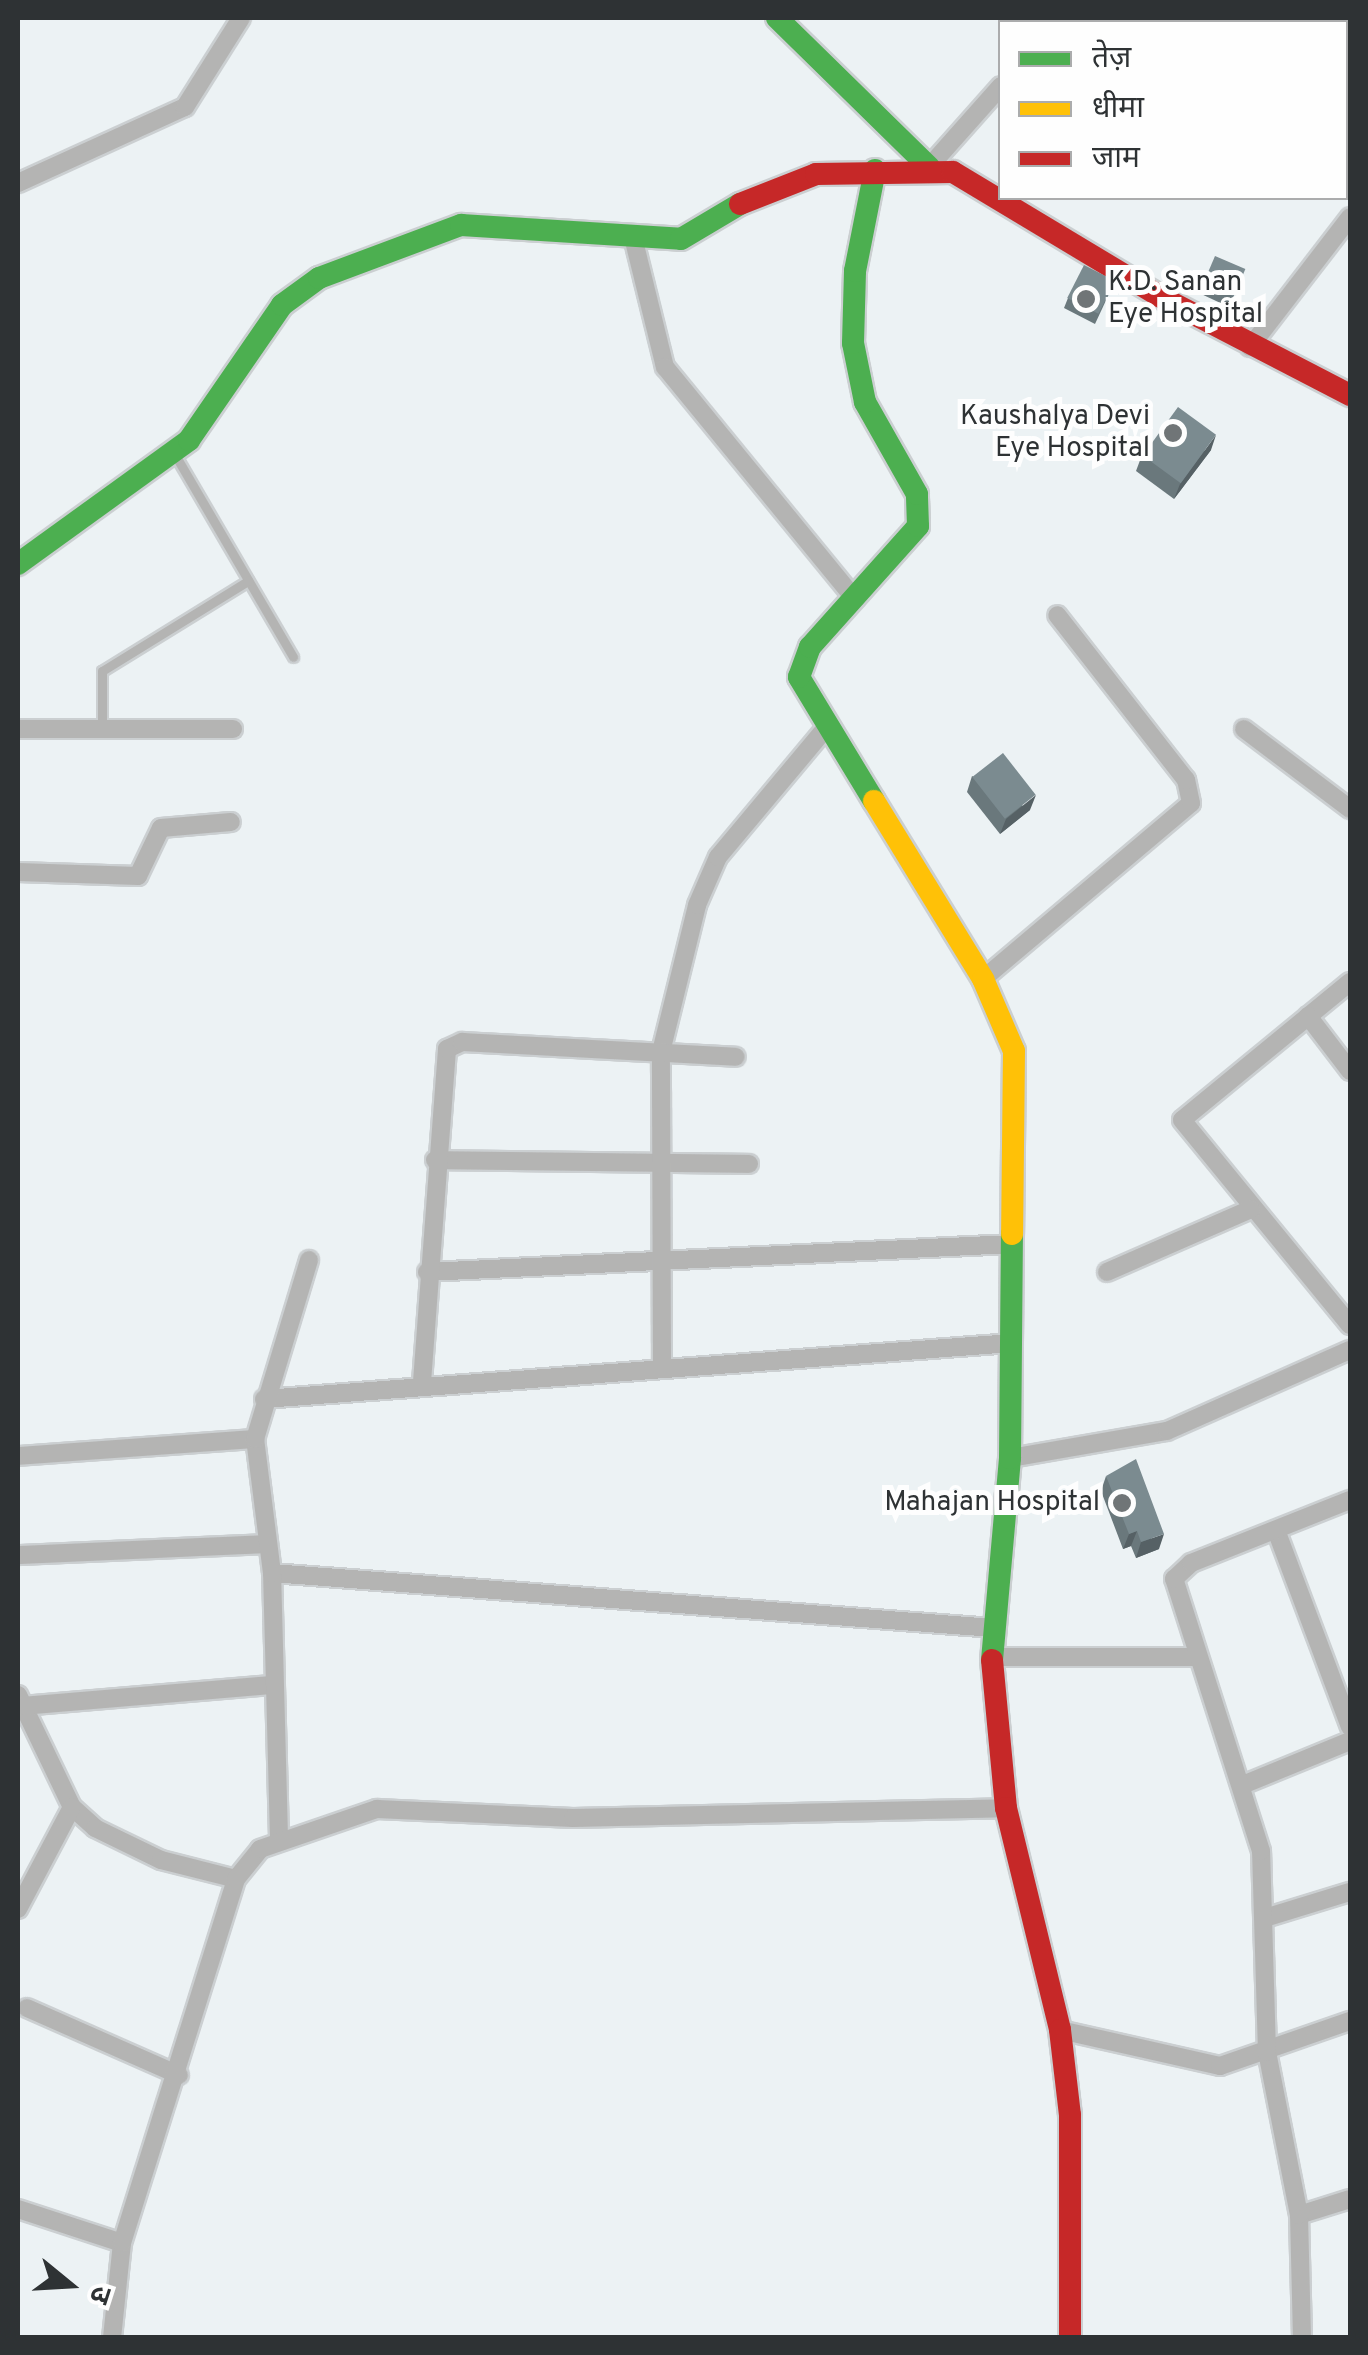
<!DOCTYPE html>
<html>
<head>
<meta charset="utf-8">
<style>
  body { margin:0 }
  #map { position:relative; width:1368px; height:2355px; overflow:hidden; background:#ecf2f4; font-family:Overpass,"Noto Sans Devanagari",sans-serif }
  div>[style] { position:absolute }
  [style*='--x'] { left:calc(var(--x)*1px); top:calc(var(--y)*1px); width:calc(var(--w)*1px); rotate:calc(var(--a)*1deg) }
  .roads { filter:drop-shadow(2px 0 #cbcfd1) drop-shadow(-2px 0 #cbcfd1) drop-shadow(0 2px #cbcfd1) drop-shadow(0 -2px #cbcfd1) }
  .lane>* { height:9px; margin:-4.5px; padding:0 4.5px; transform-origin:4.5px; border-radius:4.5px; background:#b4b4b3 }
  .street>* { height:18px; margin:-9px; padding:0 9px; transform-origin:9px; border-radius:9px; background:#b4b4b3 }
  .fast>* { height:22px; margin:-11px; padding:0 11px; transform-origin:11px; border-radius:11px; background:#4caf50 }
  .slow>* { height:22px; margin:-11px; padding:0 11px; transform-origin:11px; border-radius:11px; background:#ffc107 }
  .jam>* { height:22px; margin:-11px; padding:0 11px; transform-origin:11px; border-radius:11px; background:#c62828 }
  .wall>* { inset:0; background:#6a787c }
  .shaded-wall>* { inset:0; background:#566165 }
  .building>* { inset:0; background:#7b8b90; transform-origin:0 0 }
  .dots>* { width:28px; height:28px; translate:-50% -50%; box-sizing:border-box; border:5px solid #fefefe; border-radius:50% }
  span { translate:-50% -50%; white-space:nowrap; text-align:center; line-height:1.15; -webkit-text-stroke:10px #fefefe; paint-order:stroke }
  .poi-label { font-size:28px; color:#2e3234 }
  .left { translate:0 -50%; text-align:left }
  .right { translate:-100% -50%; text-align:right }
  .frame { position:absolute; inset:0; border:20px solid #2e3234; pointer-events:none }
  .legend { position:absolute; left:998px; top:20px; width:350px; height:180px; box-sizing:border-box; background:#fefefe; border:2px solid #abacad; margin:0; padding:12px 18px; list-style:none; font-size:30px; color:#2e3234 }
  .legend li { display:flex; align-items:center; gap:20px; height:50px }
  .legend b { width:50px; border:2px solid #abacad }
  .north { position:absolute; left:20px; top:2235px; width:100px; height:100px; -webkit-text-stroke:8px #fefefe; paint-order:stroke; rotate:108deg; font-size:28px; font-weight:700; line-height:40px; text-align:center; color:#2e3234 }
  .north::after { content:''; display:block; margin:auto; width:35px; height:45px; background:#2e3234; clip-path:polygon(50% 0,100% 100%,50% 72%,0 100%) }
</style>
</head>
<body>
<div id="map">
  <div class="roads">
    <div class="lane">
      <div style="--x:174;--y:453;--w:236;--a:59.7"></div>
      <div style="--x:102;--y:729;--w:58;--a:-90"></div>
      <div style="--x:102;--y:671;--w:172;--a:-31.7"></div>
    </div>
    <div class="street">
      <div style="--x:1053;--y:22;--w:6;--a:-45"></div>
      <div style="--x:929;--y:167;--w:108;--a:-48.4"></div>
      <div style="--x:18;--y:183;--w:183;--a:-24.5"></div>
      <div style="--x:185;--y:107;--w:105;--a:-57.8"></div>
      <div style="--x:634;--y:241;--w:130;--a:76.2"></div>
      <div style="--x:665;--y:367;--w:300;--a:50.7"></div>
      <div style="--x:1250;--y:347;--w:164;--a:-52.4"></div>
      <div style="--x:18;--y:729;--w:215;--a:0"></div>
      <div style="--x:1244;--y:729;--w:133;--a:37"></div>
      <div style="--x:18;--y:872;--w:120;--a:1.9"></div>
      <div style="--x:138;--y:876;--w:53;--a:-64.4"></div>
      <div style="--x:161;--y:828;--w:70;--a:-4.9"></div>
      <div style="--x:983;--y:979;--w:272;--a:-40.2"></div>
      <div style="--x:1191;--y:803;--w:24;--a:-102"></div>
      <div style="--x:1186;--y:780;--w:209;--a:-128"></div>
      <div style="--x:1350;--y:982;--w:217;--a:140.6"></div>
      <div style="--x:1182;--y:1120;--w:265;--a:50.7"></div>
      <div style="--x:1308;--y:1016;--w:69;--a:52.6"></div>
      <div style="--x:435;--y:1160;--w:314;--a:0.7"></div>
      <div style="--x:427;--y:1272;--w:586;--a:-2.74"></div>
      <div style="--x:1107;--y:1272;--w:157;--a:-23.6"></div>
      <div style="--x:662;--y:1367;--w:315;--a:-90.2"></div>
      <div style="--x:661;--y:1052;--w:151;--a:-76.2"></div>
      <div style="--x:697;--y:905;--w:52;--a:-66.4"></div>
      <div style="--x:718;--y:857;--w:168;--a:-50.1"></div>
      <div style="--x:422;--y:1382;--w:334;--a:-85.7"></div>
      <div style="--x:447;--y:1049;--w:17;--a:-25"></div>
      <div style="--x:462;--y:1042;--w:274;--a:3.1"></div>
      <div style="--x:264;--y:1399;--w:751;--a:-4.28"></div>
      <div style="--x:18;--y:1456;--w:238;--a:-4.1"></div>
      <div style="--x:1010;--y:1458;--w:159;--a:-9.8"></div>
      <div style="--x:1167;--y:1431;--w:200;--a:-23.9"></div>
      <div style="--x:1276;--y:1530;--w:210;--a:69.4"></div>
      <div style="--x:18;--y:1555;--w:247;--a:-2.5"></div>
      <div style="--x:272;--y:1573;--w:723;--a:4.36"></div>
      <div style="--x:992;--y:1657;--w:206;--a:0"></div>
      <div style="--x:18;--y:1695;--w:124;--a:64.3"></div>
      <div style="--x:72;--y:1807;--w:31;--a:42"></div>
      <div style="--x:95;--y:1828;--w:73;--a:25.9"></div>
      <div style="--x:161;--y:1860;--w:77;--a:14.2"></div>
      <div style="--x:22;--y:1706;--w:253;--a:-4.8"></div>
      <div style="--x:1245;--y:1784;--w:113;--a:-22.3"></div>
      <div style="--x:279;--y:1838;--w:265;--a:-91.5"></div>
      <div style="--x:272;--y:1573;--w:135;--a:-97.2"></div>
      <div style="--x:255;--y:1439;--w:187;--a:-73.2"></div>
      <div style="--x:18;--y:1909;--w:115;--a:-62.1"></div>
      <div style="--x:1268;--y:1917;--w:86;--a:-17"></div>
      <div style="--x:27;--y:2008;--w:166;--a:23.8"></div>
      <div style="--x:1060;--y:2030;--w:164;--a:12.7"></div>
      <div style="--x:1220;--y:2066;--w:138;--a:-19.1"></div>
      <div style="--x:18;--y:2209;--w:109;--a:18.1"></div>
      <div style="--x:1299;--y:2215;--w:53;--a:-17.4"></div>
      <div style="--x:112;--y:2338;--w:96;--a:-84"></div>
      <div style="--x:122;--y:2243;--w:381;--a:-72.6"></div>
      <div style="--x:236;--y:1879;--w:38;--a:-51"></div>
      <div style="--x:260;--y:1849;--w:124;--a:-18.9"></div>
      <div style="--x:377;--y:1809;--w:196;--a:2.6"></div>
      <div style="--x:573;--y:1818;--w:433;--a:-1.3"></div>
      <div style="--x:1302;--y:2338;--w:123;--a:-91.4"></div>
      <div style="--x:1299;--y:2215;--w:166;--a:-101.1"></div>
      <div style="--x:1267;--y:2052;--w:201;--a:-91.7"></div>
      <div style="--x:1261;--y:1851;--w:286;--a:-107.7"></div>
      <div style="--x:1174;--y:1579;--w:23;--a:-43"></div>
      <div style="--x:1191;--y:1563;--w:171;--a:-21.6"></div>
    </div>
    <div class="fast">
      <div style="--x:777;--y:18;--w:213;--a:44.4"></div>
      <div style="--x:18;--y:564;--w:211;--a:-35.9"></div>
      <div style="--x:189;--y:440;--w:164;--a:-55.4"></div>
      <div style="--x:282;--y:305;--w:46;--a:-36.1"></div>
      <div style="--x:319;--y:278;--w:152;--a:-20.5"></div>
      <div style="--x:461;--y:225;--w:220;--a:3.6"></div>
      <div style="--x:681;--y:239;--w:69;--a:-30.7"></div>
      <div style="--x:874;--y:801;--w:145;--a:-121.2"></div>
      <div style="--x:799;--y:677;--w:32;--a:-70"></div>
      <div style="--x:810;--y:647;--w:162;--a:-48.2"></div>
      <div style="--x:918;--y:526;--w:32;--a:-92"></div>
      <div style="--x:917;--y:494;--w:106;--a:-119.5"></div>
      <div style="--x:865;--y:402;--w:60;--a:-101.5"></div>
      <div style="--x:853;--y:343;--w:72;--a:-88.4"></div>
      <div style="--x:855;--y:271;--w:103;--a:-78.8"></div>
      <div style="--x:992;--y:1660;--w:203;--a:-84.9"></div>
      <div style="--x:1010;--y:1458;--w:224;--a:-89.5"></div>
    </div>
    <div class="slow">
      <div style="--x:874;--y:801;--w:209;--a:58.5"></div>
      <div style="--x:983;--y:979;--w:78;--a:66.7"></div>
      <div style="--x:1014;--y:1051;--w:183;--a:90.6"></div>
    </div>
    <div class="jam">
      <div style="--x:740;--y:204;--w:82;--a:-21.5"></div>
      <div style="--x:816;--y:174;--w:137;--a:-0.8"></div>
      <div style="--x:953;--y:172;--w:245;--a:31"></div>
      <div style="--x:1163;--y:298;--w:211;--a:27.4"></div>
      <div style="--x:992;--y:1660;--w:149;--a:84.6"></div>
      <div style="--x:1006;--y:1808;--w:228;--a:76.3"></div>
      <div style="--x:1060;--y:2030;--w:86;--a:83.3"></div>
      <div style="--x:1070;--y:2115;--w:223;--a:90"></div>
    </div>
  </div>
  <div class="wall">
    <div style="clip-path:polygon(1241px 279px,1229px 307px,1199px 293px,1203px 283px)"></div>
    <div style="clip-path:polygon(1115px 281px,1095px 324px,1064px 308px,1068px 298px)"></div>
    <div style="clip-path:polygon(1211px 450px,1174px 499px,1136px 471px,1142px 455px)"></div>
    <div style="clip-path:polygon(972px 776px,1030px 810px,1000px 834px,967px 792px)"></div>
    <div style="clip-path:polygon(1106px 1476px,1159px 1549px,1136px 1558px,1131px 1546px,1123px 1549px,1101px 1491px)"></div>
  </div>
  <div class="shaded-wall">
    <div style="clip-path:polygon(1216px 435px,1211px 450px,1174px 499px,1180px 484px)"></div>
    <div style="clip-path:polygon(1036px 795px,1030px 810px,1000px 834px,1006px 819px)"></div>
    <div style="clip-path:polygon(1137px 1531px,1131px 1546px,1123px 1549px,1129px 1534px)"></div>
    <div style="clip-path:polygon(1164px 1534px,1159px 1549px,1136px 1558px,1141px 1542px)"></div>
  </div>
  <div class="building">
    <div style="left:1215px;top:256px;width:33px;height:30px;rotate:23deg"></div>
    <div style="left:1084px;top:265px;width:35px;height:37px;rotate:27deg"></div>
    <div style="left:1178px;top:407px;width:47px;height:60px;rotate:36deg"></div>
    <div style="left:1003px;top:753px;width:53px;height:39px;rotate:52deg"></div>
    <div style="clip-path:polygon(1136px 1459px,1164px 1534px,1141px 1542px,1137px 1531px,1129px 1534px,1106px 1476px)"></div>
  </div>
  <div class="dots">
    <div style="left:1086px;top:299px;background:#707577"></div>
    <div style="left:1173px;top:433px;background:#707577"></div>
    <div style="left:1122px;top:1503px;background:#707577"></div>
  </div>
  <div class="poi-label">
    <span class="left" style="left:1108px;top:299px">K.D. Sanan<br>Eye Hospital</span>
    <span class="right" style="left:1150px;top:433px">Kaushalya Devi<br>Eye Hospital</span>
    <span class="right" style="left:1100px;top:1503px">Mahajan Hospital</span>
  </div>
  <div class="frame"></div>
  <ul class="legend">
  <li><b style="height:12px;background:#4caf50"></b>तेज़</li>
  <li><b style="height:12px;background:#ffc107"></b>धीमा</li>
  <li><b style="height:12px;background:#c62828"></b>जाम</li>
  </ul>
  <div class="north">उ</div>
</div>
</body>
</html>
